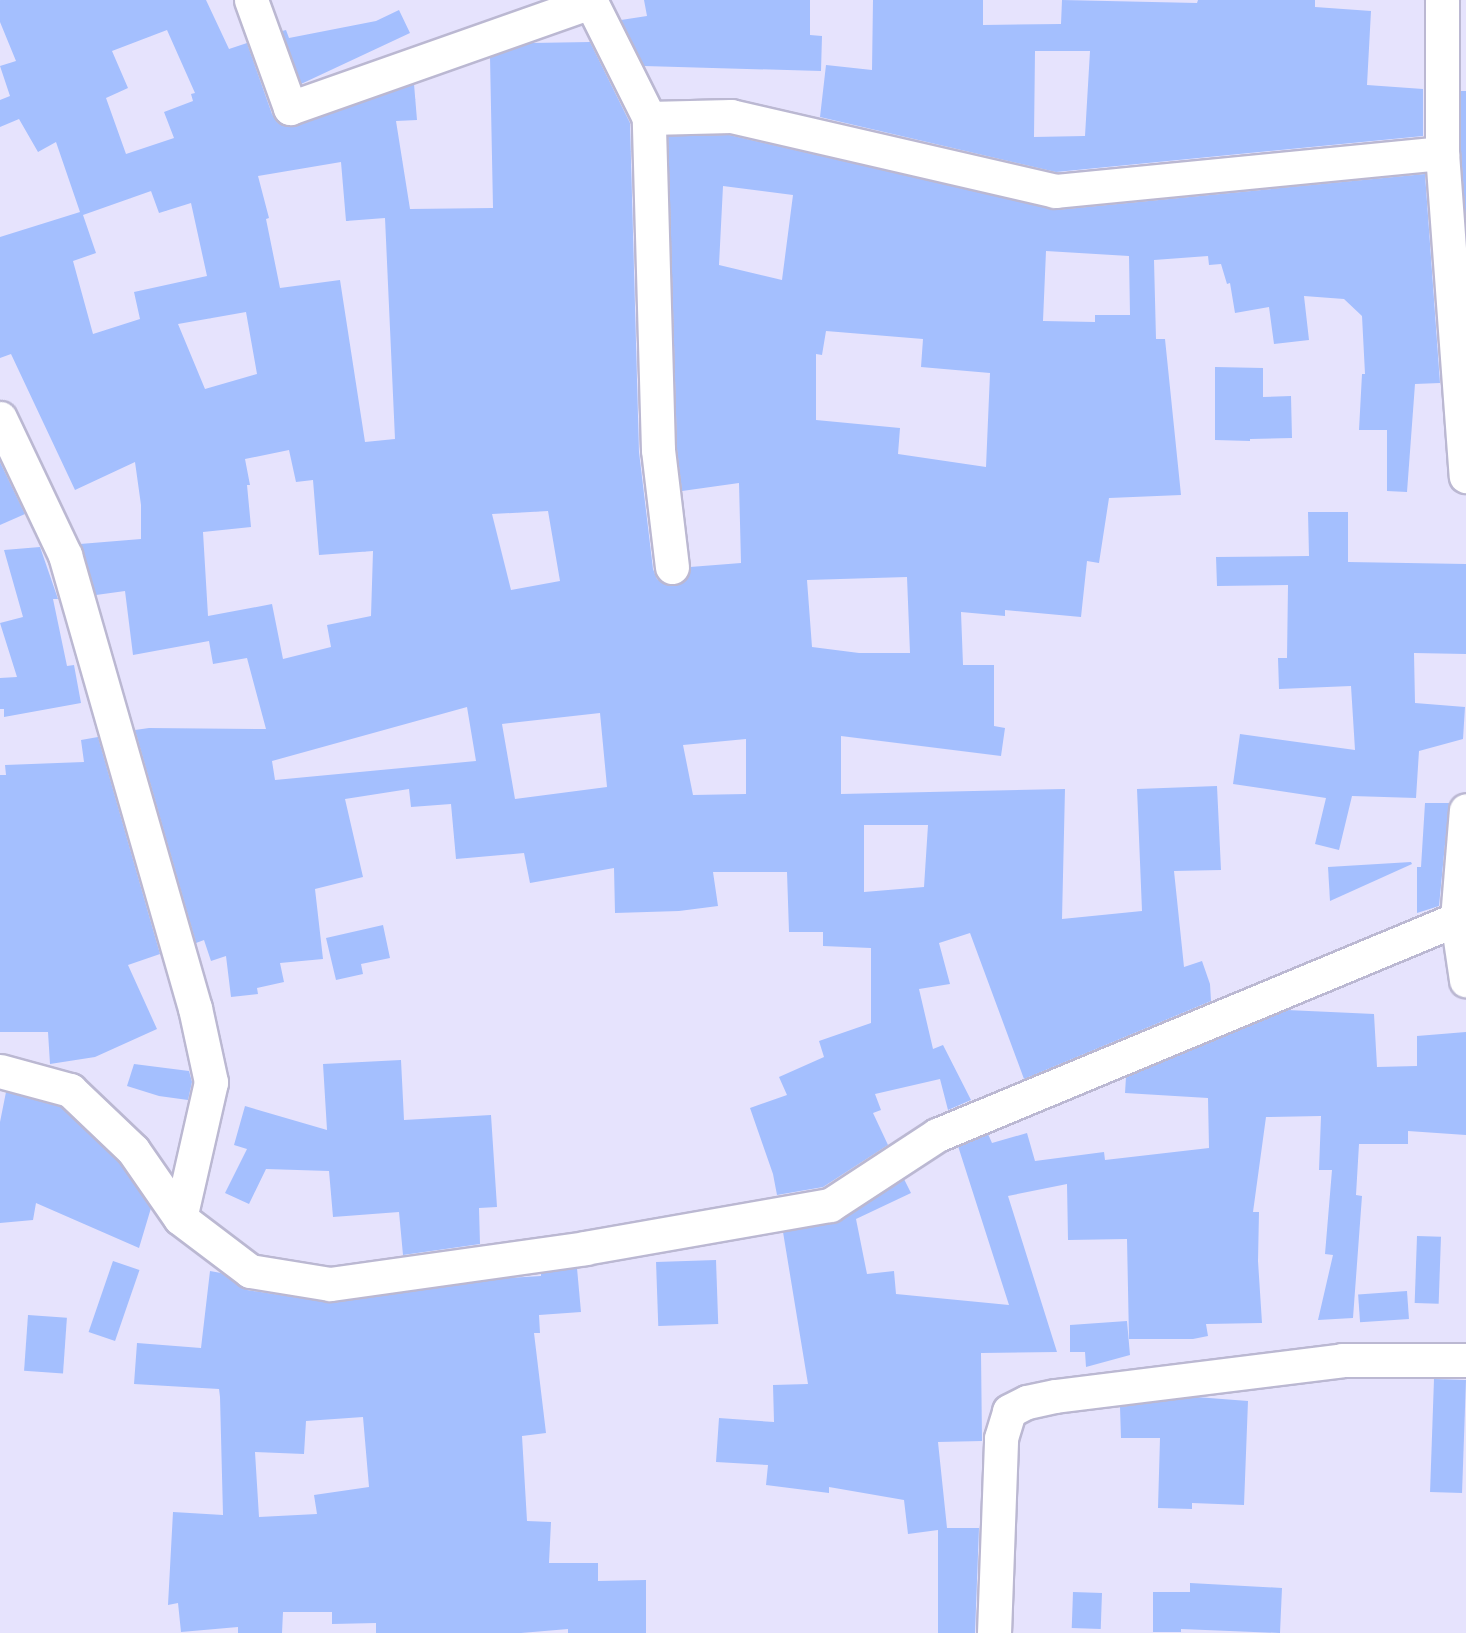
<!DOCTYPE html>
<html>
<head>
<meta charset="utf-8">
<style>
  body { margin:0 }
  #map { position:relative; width:1466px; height:1633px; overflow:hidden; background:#e6e3fd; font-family:"Archivo Narrow",sans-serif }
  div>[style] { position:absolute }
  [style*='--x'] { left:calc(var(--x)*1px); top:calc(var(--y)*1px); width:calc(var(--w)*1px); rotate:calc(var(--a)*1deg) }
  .building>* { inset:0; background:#a4bffe; transform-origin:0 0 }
  .roads { filter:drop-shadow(2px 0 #bbb8d2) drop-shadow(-2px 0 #bbb8d2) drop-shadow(0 2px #bbb8d2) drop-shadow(0 -2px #bbb8d2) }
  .minor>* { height:33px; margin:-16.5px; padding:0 16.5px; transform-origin:16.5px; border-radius:16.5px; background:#fff }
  span { translate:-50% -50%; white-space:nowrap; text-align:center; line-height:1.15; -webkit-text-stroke:6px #fff; paint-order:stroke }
</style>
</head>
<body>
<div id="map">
  <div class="building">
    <div style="clip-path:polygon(evenodd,0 0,206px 0,229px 49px,247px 43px,272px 114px,277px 122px,286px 126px,296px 126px,414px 84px,417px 120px,396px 121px,410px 209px,493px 208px,490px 57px,531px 43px,590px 42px,630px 123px,639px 452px,653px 569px,657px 579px,665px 584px,674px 586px,684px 582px,690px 567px,741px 563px,739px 483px,682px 491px,677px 449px,668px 136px,729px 135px,1056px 210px,1425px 174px,1440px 383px,1415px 384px,1407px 492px,1387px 491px,1387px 430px,1359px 430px,1362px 374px,1365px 374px,1362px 316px,1344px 299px,1304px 296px,1309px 340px,1274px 344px,1269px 307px,1235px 313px,1230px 283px,1227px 284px,1221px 264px,1209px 265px,1208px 256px,1154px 260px,1156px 339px,1165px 339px,1181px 495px,1109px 498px,1099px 563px,1087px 561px,1081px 617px,1005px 610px,1005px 616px,961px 612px,963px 665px,994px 665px,994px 726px,1005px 728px,1001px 756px,841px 736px,841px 794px,1065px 789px,1062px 919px,1142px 911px,1137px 789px,1217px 786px,1221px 870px,1174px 871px,1184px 967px,1202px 961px,1210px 984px,1211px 1001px,1024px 1079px,970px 933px,939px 943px,950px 984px,919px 989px,933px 1049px,943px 1045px,971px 1100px,948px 1110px,940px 1079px,875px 1094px,881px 1110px,873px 1113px,888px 1145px,823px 1187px,777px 1195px,773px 1174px,750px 1108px,787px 1095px,779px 1077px,824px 1057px,819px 1041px,871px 1023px,871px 948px,823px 946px,823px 932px,789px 932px,787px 872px,713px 872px,718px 906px,679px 911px,615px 913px,614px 868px,530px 883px,524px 853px,456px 859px,451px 804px,411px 807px,409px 789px,345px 799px,363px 877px,315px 889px,323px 959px,280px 963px,284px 982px,257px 988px,258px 994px,231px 997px,226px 956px,211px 961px,204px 940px,196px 943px,135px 730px,149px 728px,266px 729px,247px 658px,213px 664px,209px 641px,133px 655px,125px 591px,96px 595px,80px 544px,141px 539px,141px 505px,135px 462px,75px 490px,11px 354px,0 358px,0 237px,80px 212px,56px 142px,38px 152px,19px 119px,0 127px,0 100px,10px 96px,0 66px,16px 61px,0 22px,0 0,167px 30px,195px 93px,191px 94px,193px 101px,164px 112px,174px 138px,126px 154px,106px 98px,128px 88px,112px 51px,167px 30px,0 0,341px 162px,346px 221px,385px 218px,395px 439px,365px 442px,340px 280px,280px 288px,266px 219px,269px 218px,258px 176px,341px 162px,0 0,723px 186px,793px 195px,782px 280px,719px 265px,723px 186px,0 0,151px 191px,159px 213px,191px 203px,207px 276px,134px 292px,140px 319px,93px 334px,73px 261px,96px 253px,83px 215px,151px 191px,0 0,1046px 251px,1129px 256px,1130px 315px,1095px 315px,1095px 322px,1043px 321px,1046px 251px,0 0,246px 312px,257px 374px,205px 389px,178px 324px,246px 312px,0 0,826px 331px,923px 339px,921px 367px,990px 373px,986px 467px,898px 454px,900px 428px,816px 420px,816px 354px,822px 355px,826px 331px,0 0,289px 450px,296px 482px,313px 480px,319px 555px,373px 551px,371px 616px,327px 625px,331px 647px,283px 659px,272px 604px,208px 616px,203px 532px,251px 527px,247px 485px,250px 485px,245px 459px,289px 450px,0 0,548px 511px,560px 581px,511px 590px,492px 514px,548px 511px,0 0,907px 577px,910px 653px,859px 653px,812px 647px,807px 580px,907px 577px,0 0,467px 707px,476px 761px,275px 780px,272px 761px,467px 707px,0 0,600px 713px,607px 787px,515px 799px,502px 724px,600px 713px,0 0,746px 739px,746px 794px,693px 795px,683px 745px,746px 739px,0 0,864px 825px,928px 825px,924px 887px,864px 892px,864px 825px)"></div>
    <div style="clip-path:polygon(644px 0,810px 0,810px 35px,822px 36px,821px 71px,644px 66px,621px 20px,647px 16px)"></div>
    <div style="clip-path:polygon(evenodd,873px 0,983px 0,983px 25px,1061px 24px,1062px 0,1197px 3px,1198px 0,1315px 0,1315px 7px,1371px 11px,1367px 85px,1423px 89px,1423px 136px,1056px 172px,820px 117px,826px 65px,872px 70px,873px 0,1035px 51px,1090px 51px,1085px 136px,1034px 137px,1035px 51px)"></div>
    <div style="clip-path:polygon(399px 10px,410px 33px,301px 84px,282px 31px,286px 30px,289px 38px,376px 21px)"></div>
    <div style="clip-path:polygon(1461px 91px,1466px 91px,1466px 223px,1461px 152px)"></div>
    <div style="clip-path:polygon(1215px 367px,1263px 368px,1263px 397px,1291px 396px,1292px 438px,1250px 439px,1250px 441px,1215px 440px)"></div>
    <div style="clip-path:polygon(0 462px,25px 514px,0 525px)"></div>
    <div style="clip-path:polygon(1308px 512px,1348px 512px,1348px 562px,1466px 564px,1466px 654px,1414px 653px,1415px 703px,1465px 707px,1463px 739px,1419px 751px,1416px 798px,1352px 796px,1339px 850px,1315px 844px,1326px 798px,1233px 784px,1240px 734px,1355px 750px,1351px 686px,1279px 689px,1278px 658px,1287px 658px,1288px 585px,1217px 586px,1216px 557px,1309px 556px)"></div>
    <div style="clip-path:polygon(40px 547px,58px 599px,53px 599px,67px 666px,74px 665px,81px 703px,4px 717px,4px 709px,0 709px,0 678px,17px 677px,0 623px,23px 617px,4px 550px)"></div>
    <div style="clip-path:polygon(98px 737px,160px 954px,128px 965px,157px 1029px,95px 1057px,50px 1064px,48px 1032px,0 1032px,0 775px,6px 775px,5px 765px,84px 762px,81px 740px)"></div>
    <div style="clip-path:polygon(1425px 803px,1449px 803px,1439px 906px,1417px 913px,1417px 867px,1421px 867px)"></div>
    <div style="clip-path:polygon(1411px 862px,1412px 864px,1330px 901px,1328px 867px)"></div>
    <div style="clip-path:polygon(383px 925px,390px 958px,361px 964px,363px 974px,336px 980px,326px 938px)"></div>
    <div style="clip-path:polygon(1287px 1010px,1374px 1014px,1377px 1067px,1417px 1066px,1417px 1036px,1466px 1032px,1466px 1135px,1408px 1131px,1408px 1144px,1359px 1144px,1356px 1195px,1362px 1196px,1353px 1318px,1318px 1320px,1333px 1255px,1325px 1254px,1332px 1170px,1319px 1170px,1321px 1116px,1266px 1117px,1253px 1212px,1259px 1212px,1258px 1261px,1262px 1323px,1206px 1324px,1208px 1336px,1193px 1339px,1129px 1339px,1127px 1239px,1068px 1240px,1067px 1184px,1008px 1196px,1057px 1352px,981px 1353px,982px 1441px,938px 1442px,947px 1528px,979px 1528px,975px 1633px,938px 1633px,938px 1530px,908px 1534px,904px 1500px,829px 1487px,829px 1493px,766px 1485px,768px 1465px,716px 1462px,719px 1418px,774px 1422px,773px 1385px,808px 1384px,783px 1232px,840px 1221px,904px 1179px,911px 1193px,856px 1219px,867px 1274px,894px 1271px,896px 1294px,1009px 1305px,958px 1146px,988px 1134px,992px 1143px,1027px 1133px,1035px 1161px,1104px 1152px,1105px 1160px,1209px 1148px,1208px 1098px,1125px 1093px,1126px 1077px)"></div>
    <div style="clip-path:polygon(401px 1060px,404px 1120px,491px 1115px,497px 1207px,479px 1208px,480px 1244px,403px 1255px,399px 1212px,333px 1217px,329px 1171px,266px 1169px,249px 1204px,225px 1193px,247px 1149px,234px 1145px,245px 1106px,327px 1130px,323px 1064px)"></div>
    <div style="clip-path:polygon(134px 1064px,189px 1071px,192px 1082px,188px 1100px,159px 1096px,127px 1086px)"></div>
    <div style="clip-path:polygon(6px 1092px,61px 1107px,119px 1162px,151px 1208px,139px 1248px,36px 1203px,33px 1220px,0 1223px,0 1122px)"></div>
    <div style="left:1417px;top:1236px;width:24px;height:67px;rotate:2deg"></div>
    <div style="left:716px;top:1260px;width:64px;height:60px;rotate:88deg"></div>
    <div style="left:113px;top:1261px;width:28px;height:75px;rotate:19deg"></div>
    <div style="clip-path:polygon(evenodd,577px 1268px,581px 1312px,539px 1315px,540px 1333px,534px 1333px,546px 1433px,522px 1436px,527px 1521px,551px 1522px,549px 1563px,598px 1563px,598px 1581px,646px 1580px,646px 1633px,568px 1633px,568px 1629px,521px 1633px,376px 1633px,376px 1623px,332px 1624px,332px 1612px,283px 1612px,282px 1633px,238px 1633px,238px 1627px,181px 1632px,178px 1603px,168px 1605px,173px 1512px,223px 1515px,220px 1397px,219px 1389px,134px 1384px,137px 1343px,201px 1348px,210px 1271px,221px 1273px,247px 1290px,332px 1303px,506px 1278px,541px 1276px,541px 1273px,577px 1268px,363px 1417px,369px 1487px,314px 1495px,317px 1514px,259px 1517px,255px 1452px,304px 1454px,306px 1421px,363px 1417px)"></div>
    <div style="left:1407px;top:1291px;width:28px;height:49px;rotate:86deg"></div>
    <div style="left:28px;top:1315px;width:39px;height:56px;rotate:4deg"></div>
    <div style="clip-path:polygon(1127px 1321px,1130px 1355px,1086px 1367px,1085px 1352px,1070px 1352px,1070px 1325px)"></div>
    <div style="left:1434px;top:1379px;width:32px;height:113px;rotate:2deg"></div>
    <div style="clip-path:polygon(1196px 1397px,1248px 1401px,1244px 1505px,1192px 1503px,1192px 1509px,1158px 1508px,1160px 1438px,1121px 1438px,1120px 1407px)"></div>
    <div style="clip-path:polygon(1190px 1583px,1282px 1588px,1280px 1633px,1181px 1629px,1181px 1632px,1153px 1632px,1153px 1592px,1190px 1592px)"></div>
    <div style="left:1073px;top:1592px;width:29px;height:36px;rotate:2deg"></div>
  </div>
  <div class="roads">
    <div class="minor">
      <div style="--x:251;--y:0;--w:115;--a:70.1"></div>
      <div style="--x:290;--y:108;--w:319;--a:-19.4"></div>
      <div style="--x:591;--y:2;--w:130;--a:63.4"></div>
      <div style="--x:1442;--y:0;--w:153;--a:90"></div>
      <div style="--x:1442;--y:153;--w:324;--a:85.8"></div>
      <div style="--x:0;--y:418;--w:152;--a:64.6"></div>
      <div style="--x:65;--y:555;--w:471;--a:74"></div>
      <div style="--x:195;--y:1008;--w:76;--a:77.8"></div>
      <div style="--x:211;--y:1082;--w:139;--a:102.8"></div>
      <div style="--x:672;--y:567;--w:118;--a:-96.8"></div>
      <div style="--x:658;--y:450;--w:332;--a:-91.6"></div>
      <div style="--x:649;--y:118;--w:82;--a:-1.4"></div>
      <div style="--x:731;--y:116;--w:333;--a:13"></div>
      <div style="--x:1055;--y:191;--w:389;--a:-5.6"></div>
      <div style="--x:1457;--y:919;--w:62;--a:81.6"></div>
      <div style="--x:0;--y:1071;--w:73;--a:15.2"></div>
      <div style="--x:70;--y:1090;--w:87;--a:43.6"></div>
      <div style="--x:133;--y:1150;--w:83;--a:55.3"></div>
      <div style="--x:180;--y:1218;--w:88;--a:37.1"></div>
      <div style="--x:250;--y:1271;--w:81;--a:9.2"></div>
      <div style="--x:330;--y:1284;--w:258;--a:-8"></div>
      <div style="--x:585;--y:1248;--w:249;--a:-10"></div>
      <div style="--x:830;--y:1205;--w:128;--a:-33.2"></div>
      <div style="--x:937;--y:1135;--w:563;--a:-22.56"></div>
      <div style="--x:1457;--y:919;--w:109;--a:-85.3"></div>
      <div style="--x:994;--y:1633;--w:195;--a:-87.9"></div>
      <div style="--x:1001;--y:1438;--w:28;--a:-73"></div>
      <div style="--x:1009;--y:1411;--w:20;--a:-27"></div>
      <div style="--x:1027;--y:1402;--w:29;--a:-12"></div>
      <div style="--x:1055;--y:1396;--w:289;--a:-7.1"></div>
      <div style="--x:1342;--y:1360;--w:124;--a:0"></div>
    </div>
  </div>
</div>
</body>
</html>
